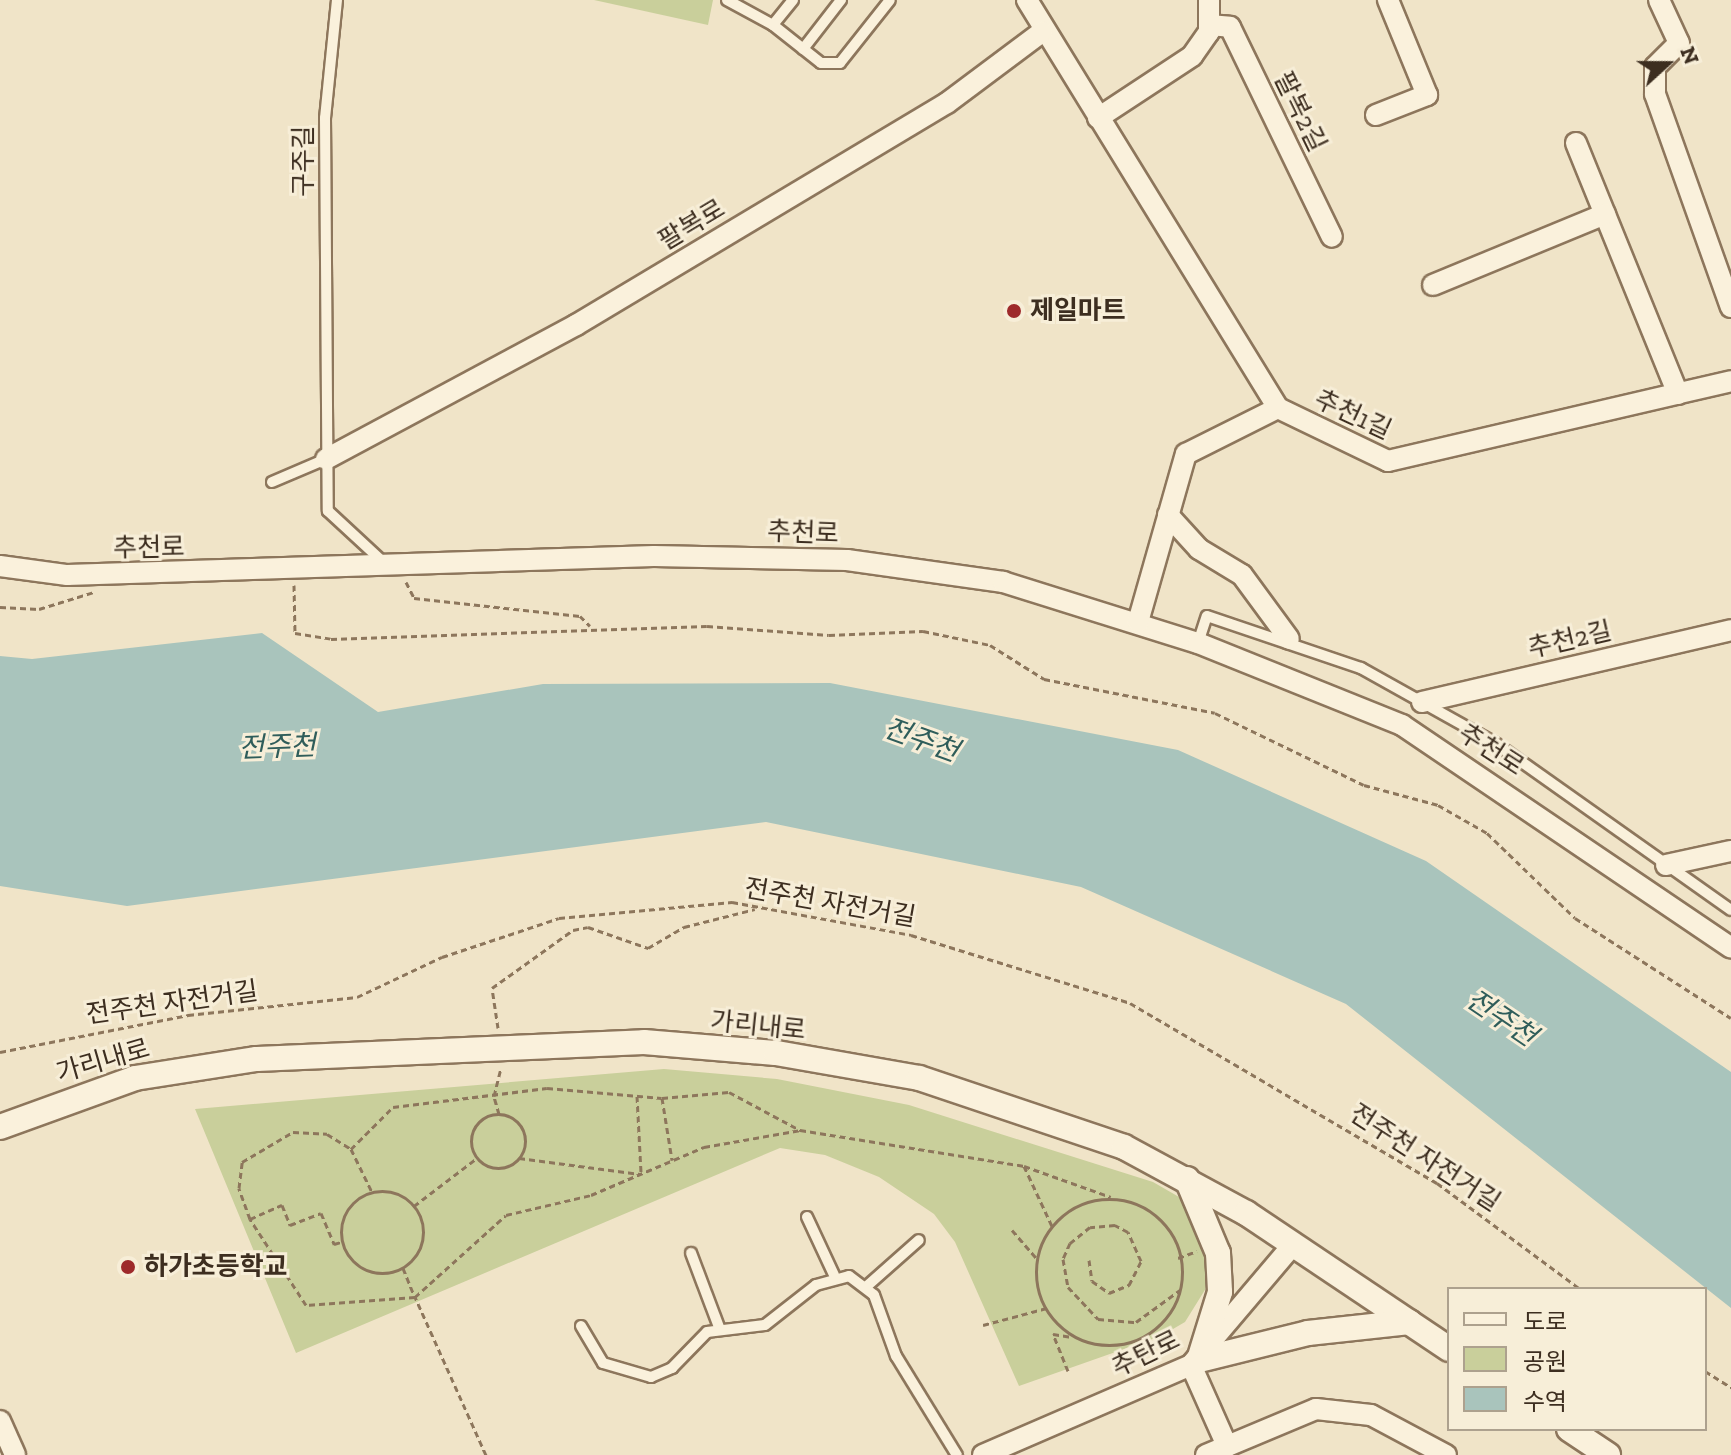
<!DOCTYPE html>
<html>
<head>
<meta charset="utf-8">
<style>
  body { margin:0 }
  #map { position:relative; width:1731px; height:1455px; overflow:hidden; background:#f0e4c8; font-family:"Zilla Slab","Noto Sans KR",serif }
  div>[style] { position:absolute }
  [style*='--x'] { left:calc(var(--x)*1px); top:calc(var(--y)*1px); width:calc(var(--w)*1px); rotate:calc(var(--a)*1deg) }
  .green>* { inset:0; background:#c9cf9b }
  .water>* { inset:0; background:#a9c4bc }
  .path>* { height:3px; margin-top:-1.5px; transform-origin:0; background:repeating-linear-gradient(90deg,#8d765c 0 6px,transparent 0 10px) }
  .path>.ring { margin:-1.5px; padding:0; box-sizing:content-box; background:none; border:3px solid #8d765c; border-radius:50% }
  .roads { filter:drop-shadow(2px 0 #8d765c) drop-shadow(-2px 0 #8d765c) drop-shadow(0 2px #8d765c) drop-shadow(0 -2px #8d765c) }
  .service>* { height:10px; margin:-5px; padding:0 5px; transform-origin:5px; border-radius:5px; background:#faf1dc }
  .minor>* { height:20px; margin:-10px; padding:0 10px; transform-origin:10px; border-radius:10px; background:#faf1dc }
  .tertiary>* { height:24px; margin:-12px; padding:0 12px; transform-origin:12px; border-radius:12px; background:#faf1dc }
  .dots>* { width:22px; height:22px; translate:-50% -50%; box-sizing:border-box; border:4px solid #f7eed8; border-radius:50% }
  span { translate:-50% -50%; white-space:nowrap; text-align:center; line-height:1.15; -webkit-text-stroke:6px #f7eed8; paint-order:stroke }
  .street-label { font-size:26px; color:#3d2e20 }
  .poi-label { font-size:26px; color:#3d2e20; font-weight:700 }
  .left { translate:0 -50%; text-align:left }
  .water-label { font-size:28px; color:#2f5d5a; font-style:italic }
  .legend { position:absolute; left:1447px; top:1287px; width:260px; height:144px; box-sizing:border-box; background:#f7eed8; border:2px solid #ada18e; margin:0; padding:10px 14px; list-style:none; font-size:24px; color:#3d2e20 }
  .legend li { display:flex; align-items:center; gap:16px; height:40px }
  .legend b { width:40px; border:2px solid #ada18e }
  .north { position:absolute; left:1627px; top:24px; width:80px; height:80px; -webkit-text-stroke:6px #f7eed8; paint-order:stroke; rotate:69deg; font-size:22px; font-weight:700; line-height:32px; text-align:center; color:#3d2e20 }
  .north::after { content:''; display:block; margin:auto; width:28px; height:36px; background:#3d2e20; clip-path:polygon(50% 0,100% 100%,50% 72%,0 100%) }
</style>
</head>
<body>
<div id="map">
  <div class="green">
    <div style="clip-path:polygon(594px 0,713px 0,708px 25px)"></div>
    <div style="clip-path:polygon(664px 1069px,777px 1079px,909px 1105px,1153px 1182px,1186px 1201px,1205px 1239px,1208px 1285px,1185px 1322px,1161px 1336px,1019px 1386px,955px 1242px,934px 1214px,879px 1177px,825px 1155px,780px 1148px,296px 1353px,195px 1109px)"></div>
  </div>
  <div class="water">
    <div style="clip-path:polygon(262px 633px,378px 712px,543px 684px,830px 683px,1178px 750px,1426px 861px,1731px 1072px,1731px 1308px,1346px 1004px,1081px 887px,766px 822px,127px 906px,0 886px,0 656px,32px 659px)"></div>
  </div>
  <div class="path">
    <div style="--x:406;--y:582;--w:18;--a:63"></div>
    <div style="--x:414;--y:598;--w:167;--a:6.2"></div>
    <div style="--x:580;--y:616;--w:14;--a:45"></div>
    <div style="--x:294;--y:585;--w:48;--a:88.8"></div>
    <div style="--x:295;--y:633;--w:36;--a:9"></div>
    <div style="--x:331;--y:639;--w:376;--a:-2"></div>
    <div style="--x:707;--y:626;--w:122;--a:4.2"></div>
    <div style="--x:829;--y:635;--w:94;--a:-2.4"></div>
    <div style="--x:923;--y:631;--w:68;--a:11.8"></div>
    <div style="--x:990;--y:645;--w:64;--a:32.2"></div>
    <div style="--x:1044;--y:679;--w:174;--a:11.2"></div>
    <div style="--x:1215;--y:713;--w:165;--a:25.8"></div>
    <div style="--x:1364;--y:785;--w:77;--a:15.1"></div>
    <div style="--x:1438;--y:805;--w:56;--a:29.7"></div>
    <div style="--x:1487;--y:833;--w:122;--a:44"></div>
    <div style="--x:1575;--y:918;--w:185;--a:32.7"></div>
    <div style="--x:0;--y:607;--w:39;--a:3"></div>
    <div style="--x:39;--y:609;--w:58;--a:-17.2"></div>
    <div style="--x:498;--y:1028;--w:40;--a:-98.5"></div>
    <div style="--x:492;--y:988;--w:100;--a:-35.6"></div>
    <div style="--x:573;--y:930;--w:15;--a:-11"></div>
    <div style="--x:588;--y:927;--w:64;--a:19.3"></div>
    <div style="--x:648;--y:948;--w:42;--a:-30.3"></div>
    <div style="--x:684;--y:927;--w:73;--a:-14.2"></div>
    <div style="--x:0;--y:1052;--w:192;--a:-11.1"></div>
    <div style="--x:188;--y:1015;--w:170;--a:-6.1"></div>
    <div style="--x:357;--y:997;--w:94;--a:-25.2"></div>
    <div style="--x:442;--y:957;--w:123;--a:-18.4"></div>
    <div style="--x:559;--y:918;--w:174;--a:-5.3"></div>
    <div style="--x:732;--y:902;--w:182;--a:10.4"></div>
    <div style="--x:911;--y:935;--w:229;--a:17.2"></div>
    <div style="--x:1130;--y:1003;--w:356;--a:30.4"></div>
    <div style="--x:1437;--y:1183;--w:178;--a:36.5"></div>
    <div style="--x:637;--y:1096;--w:76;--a:87"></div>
    <div style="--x:662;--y:1098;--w:63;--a:80.8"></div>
    <div class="ring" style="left:471px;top:1114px;width:51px;height:51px"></div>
    <div style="--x:499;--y:1114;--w:19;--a:-106"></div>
    <div style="--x:494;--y:1096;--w:29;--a:-76"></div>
    <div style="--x:351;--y:1149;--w:48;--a:64"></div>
    <div style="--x:519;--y:1158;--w:122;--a:7.5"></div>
    <div style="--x:1024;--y:1166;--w:92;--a:19.6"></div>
    <div class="ring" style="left:341px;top:1191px;width:79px;height:79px"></div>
    <div class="ring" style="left:1036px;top:1199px;width:143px;height:143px"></div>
    <div style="--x:414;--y:1206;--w:79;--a:-37.3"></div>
    <div style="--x:250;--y:1219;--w:35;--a:-24"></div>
    <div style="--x:282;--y:1205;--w:22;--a:68"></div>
    <div style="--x:290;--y:1225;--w:33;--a:-21"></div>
    <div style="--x:321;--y:1213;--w:34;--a:67"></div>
    <div style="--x:334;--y:1244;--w:7;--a:-16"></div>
    <div style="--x:1012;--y:1230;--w:40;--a:49"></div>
    <div style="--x:1178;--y:1258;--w:20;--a:-20"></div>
    <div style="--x:1089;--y:1260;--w:21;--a:82"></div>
    <div style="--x:1092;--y:1281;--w:21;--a:35"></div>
    <div style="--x:1109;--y:1293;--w:22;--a:-22"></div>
    <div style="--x:1129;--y:1285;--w:27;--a:-63"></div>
    <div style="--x:1141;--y:1261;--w:32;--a:-114"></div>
    <div style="--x:1128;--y:1232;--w:15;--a:-152"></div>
    <div style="--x:1115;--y:1225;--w:25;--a:175"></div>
    <div style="--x:1090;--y:1227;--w:26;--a:141"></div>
    <div style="--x:1070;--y:1243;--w:17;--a:114"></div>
    <div style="--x:1063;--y:1259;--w:28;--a:80"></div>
    <div style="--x:1068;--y:1287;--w:44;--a:46.8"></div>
    <div style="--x:1098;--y:1319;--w:38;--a:5"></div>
    <div style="--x:1136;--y:1322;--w:54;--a:-36"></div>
    <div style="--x:403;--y:1268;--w:31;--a:68"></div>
    <div style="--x:415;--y:1297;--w:109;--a:175.8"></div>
    <div style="--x:306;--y:1305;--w:103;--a:-123.1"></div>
    <div style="--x:250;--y:1219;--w:33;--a:-110"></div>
    <div style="--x:239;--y:1188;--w:26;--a:-83"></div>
    <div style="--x:242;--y:1162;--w:59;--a:-30.5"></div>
    <div style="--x:293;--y:1132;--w:34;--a:3"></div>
    <div style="--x:327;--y:1134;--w:28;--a:32"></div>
    <div style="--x:351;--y:1149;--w:59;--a:-45"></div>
    <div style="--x:393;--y:1107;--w:155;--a:-7"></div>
    <div style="--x:547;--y:1088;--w:115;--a:5"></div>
    <div style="--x:662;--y:1098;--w:67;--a:-5.1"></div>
    <div style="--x:729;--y:1092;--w:81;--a:28.2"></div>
    <div style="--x:800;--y:1130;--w:227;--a:9.1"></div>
    <div style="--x:1024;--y:1166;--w:66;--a:65"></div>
    <div style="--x:983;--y:1325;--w:66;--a:-14.9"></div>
    <div style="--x:1068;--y:1371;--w:40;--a:-112"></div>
    <div style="--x:1053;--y:1334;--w:19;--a:9"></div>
    <div style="--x:1705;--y:1371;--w:31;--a:32"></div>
    <div style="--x:486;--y:1455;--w:173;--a:-114.2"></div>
    <div style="--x:415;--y:1297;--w:122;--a:-42"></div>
    <div style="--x:506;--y:1215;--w:87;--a:-13.2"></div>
    <div style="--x:591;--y:1195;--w:123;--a:-23"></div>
    <div style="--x:704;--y:1147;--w:97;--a:-10"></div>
  </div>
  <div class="roads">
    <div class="service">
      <div style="--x:337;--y:0;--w:119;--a:95.8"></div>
      <div style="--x:325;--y:118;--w:393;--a:89.6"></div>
      <div style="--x:328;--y:511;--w:72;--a:42.8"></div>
      <div style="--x:727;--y:0;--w:52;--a:28.5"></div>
      <div style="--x:793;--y:0;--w:32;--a:129"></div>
      <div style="--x:773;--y:25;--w:61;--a:38.4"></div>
      <div style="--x:821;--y:63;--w:19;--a:0"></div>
      <div style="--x:840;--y:63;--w:80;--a:-51.6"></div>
      <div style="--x:803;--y:49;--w:62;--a:-52.2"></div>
      <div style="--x:272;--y:482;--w:59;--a:-23.1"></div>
      <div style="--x:1198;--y:643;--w:28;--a:-72"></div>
      <div style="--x:1207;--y:616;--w:163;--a:18.7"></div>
      <div style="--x:1361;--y:668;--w:154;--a:29.2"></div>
      <div style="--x:1495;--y:743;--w:289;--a:35.3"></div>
      <div style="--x:807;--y:1217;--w:64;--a:65"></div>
      <div style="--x:691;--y:1253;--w:79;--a:69.3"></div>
      <div style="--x:867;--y:1286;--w:69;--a:-41.5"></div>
      <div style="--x:581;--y:1326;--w:43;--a:59.3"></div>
      <div style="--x:603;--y:1363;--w:50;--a:16.3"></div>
      <div style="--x:651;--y:1377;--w:23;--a:-23"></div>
      <div style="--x:672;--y:1368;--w:50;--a:-45.8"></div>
      <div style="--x:707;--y:1332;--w:58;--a:-6.9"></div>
      <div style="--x:765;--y:1325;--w:65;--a:-38.1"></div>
      <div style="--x:816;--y:1285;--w:34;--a:-15"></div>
      <div style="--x:849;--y:1276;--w:31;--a:37"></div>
      <div style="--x:874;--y:1295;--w:65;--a:70.2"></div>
      <div style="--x:896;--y:1356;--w:116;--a:58.4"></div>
    </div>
    <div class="minor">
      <div style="--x:1027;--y:0;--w:479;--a:58.4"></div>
      <div style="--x:1659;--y:0;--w:47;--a:65.1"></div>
      <div style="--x:1679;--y:43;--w:34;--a:135"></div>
      <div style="--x:1655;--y:67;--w:27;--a:90"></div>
      <div style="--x:1655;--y:94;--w:226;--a:70.4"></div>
      <div style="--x:1209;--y:25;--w:21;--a:5"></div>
      <div style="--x:1230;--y:27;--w:233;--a:64.1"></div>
      <div style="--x:1376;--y:115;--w:55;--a:-21.4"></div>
      <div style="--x:1427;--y:95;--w:103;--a:-112.3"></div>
      <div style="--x:1098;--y:118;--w:113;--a:-33.4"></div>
      <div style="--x:1192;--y:56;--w:29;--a:-55"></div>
      <div style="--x:1209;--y:32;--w:32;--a:-90"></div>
      <div style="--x:1576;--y:143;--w:271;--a:67.9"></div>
      <div style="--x:1433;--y:285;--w:186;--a:-22.4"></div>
      <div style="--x:326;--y:459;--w:284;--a:-28.2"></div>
      <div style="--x:576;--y:325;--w:432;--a:-30.9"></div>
      <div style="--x:947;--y:103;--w:119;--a:-36.8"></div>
      <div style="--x:1168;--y:515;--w:46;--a:47.6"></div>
      <div style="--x:1199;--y:549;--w:50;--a:31.2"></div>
      <div style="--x:1242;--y:575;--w:79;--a:53.7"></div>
      <div style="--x:0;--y:566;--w:68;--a:7.7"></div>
      <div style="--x:67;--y:575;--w:587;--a:-1.85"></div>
      <div style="--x:654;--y:556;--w:193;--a:1.2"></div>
      <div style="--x:847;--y:560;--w:158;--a:8"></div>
      <div style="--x:1003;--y:582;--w:204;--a:17.4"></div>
      <div style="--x:1198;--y:643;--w:220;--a:21.9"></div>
      <div style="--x:1402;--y:725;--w:397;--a:34.1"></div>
      <div style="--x:1138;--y:622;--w:175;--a:-74.1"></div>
      <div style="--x:1186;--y:454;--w:103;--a:-26.6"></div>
      <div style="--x:1278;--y:408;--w:122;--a:25.7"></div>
      <div style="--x:1388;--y:461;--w:352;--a:-13.1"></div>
      <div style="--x:1422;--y:702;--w:317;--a:-13.1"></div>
      <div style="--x:1666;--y:865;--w:66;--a:-12.2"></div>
      <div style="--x:1191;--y:1365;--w:89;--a:66"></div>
      <div style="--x:0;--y:1421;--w:37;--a:66"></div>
      <div style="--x:983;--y:1455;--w:227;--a:-23.4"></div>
      <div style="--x:1191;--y:1365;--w:156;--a:-49.7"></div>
      <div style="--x:1206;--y:1455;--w:119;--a:-22.7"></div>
      <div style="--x:1316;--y:1409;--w:55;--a:6.2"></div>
      <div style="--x:1371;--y:1415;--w:85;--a:28.1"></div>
    </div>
    <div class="tertiary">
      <div style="--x:0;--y:1127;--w:144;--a:-19.9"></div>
      <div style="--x:135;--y:1078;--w:123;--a:-8.9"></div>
      <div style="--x:257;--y:1059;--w:387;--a:-2.5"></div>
      <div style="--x:644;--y:1042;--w:132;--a:4.8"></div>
      <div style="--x:776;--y:1053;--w:145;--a:9.9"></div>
      <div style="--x:919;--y:1078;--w:216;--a:18.6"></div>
      <div style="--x:1124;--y:1147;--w:139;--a:28.4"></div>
      <div style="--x:1246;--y:1213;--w:244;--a:33.8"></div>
      <div style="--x:1187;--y:1179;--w:80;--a:67.3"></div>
      <div style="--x:1218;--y:1253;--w:39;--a:87"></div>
      <div style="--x:1220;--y:1292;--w:71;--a:107.2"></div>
      <div style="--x:1199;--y:1360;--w:112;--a:-13.9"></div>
      <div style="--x:1308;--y:1333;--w:102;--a:-6.2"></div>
      <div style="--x:1569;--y:1429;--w:47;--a:33.7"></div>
    </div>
  </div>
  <div class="dots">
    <div style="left:1014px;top:311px;background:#9e2a2b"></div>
    <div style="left:128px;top:1267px;background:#9e2a2b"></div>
  </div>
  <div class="street-label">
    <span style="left:1300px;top:112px;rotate:64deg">팔복2길</span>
    <span style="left:304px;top:161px;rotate:-90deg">구주길</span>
    <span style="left:692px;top:225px;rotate:-31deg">팔복로</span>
    <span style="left:1353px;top:415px;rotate:25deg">추천1길</span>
    <span style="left:803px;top:533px;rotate:2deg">추천로</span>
    <span style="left:149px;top:548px;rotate:-1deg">추천로</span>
    <span style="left:1570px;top:640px;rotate:-13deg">추천2길</span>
    <span style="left:1491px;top:750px;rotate:33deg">추천로</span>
    <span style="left:830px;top:903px;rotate:10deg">전주천 자전거길</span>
    <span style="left:172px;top:1003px;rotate:-8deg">전주천 자전거길</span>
    <span style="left:758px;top:1026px;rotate:6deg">가리내로</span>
    <span style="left:103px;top:1061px;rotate:-16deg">가리내로</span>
    <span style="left:1425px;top:1158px;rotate:33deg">전주천 자전거길</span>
    <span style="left:1146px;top:1354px;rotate:-26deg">추탄로</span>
  </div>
  <div class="poi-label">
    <span class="left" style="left:1030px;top:311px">제일마트</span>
    <span class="left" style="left:144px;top:1267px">하가초등학교</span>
  </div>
  <div class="water-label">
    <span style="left:921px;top:740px;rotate:20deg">전주천</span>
    <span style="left:277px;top:747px;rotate:-2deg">전주천</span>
    <span style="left:1501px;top:1018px;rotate:34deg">전주천</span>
  </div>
  <ul class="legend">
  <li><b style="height:10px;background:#faf1dc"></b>도로</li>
  <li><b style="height:22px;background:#c9cf9b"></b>공원</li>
  <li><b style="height:22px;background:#a9c4bc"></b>수역</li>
  </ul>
  <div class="north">N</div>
</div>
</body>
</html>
